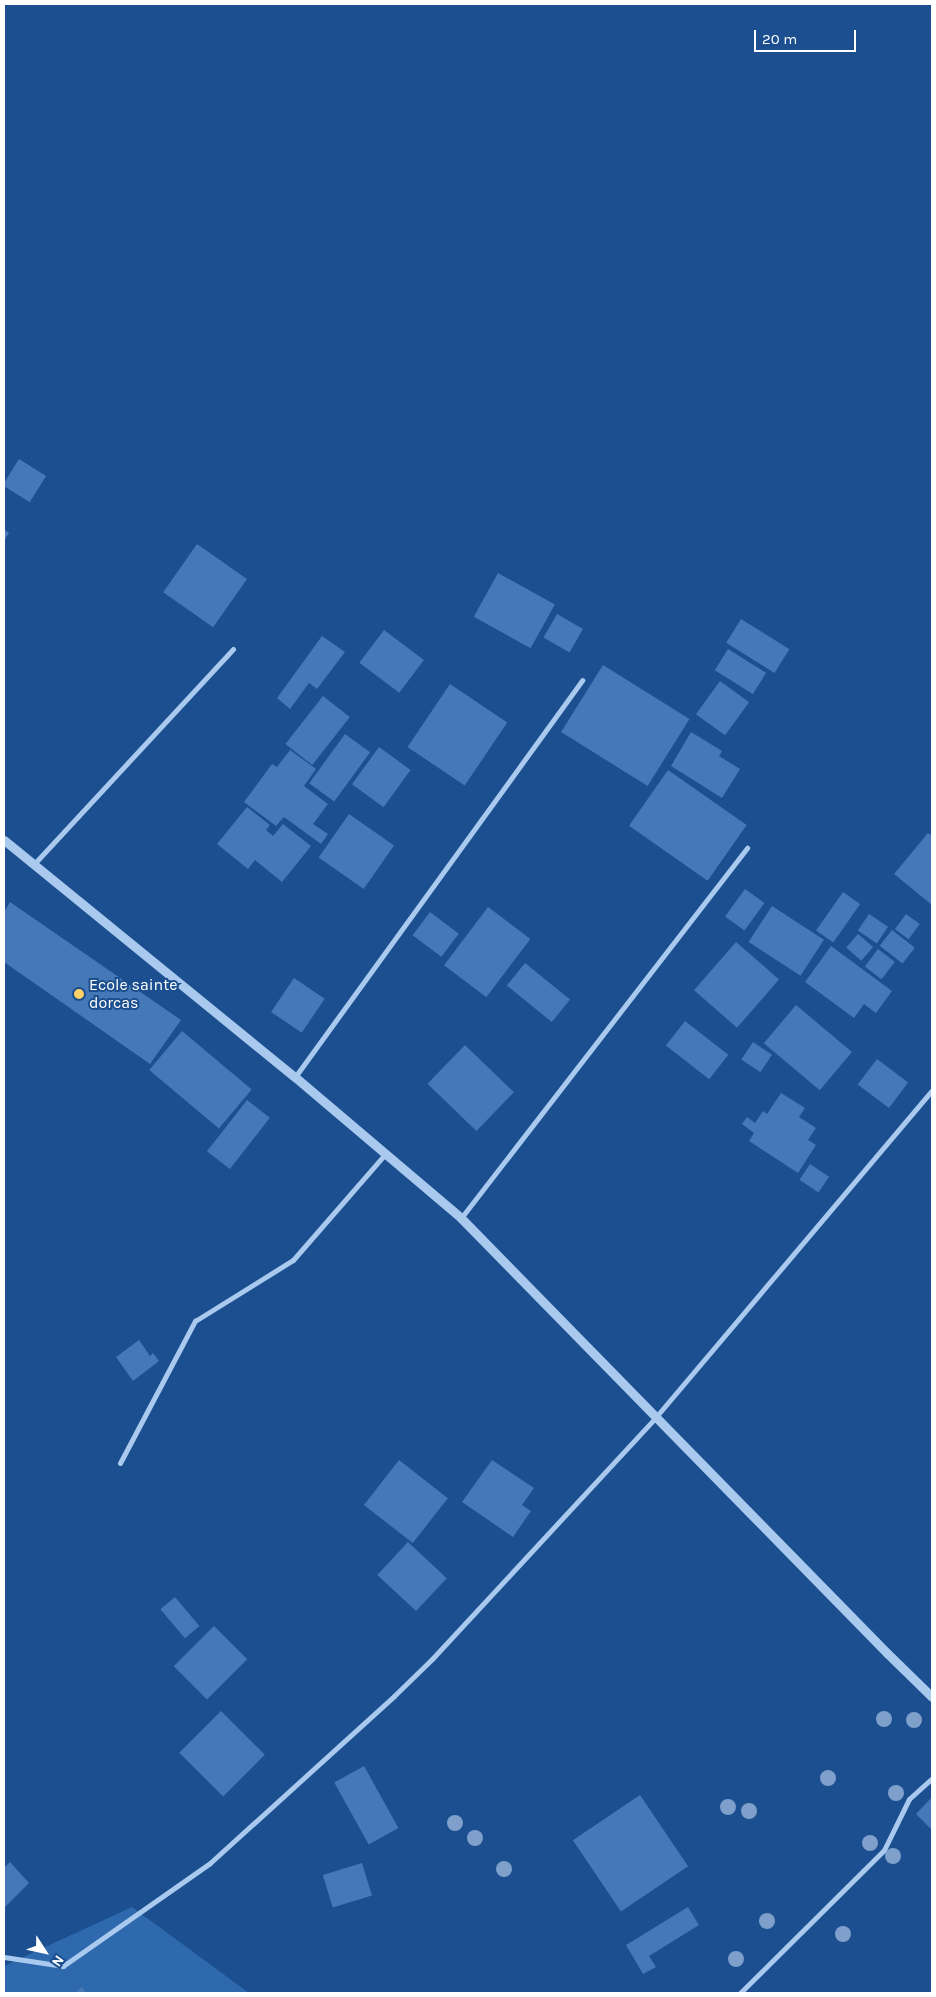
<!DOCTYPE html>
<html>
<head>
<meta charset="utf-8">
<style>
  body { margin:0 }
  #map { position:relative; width:936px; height:1997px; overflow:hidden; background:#1b4f8f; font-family:Karla,sans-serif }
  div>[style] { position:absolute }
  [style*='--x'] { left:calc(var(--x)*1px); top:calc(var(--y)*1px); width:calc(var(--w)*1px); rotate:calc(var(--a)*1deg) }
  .green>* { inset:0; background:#2e69ad }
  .building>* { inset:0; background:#4478b7; transform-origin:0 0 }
  .minor>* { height:5px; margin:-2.5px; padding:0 2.5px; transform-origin:2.5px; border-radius:2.5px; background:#a9c9ee }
  .tertiary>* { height:9px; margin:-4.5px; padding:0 4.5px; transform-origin:4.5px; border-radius:4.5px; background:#a9c9ee }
  .trees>* { width:16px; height:16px; margin:-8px; border-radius:50%; background:#7ea0ca }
  .dots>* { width:14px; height:14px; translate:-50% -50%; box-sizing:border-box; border:2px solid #1b4f8f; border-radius:50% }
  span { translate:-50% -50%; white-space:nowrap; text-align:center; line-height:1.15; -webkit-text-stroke:4px #1b4f8f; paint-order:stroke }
  .poi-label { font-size:16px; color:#fff }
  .left { translate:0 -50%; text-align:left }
  .frame { position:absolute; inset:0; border:5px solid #fff; pointer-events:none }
  .north { position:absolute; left:20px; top:1927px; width:50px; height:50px; -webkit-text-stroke:4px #1b4f8f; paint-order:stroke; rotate:125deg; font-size:14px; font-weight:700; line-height:20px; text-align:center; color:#fff }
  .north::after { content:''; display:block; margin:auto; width:18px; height:22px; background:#fff; clip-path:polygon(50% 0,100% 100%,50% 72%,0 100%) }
  .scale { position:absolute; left:754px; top:30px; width:102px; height:22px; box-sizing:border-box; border:2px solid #fff; border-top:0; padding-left:6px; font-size:15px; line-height:18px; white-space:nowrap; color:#fff; -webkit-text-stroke:4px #1b4f8f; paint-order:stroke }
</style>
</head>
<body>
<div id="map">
  <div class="green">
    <div style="clip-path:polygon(132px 1907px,249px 1993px,4px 1993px,4px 1966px)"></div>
  </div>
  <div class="building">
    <div style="left:19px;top:459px;width:32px;height:31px;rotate:32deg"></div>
    <div style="clip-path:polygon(4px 529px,9px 533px,4px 541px)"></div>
    <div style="left:197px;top:544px;width:61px;height:59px;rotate:35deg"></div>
    <div style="left:498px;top:573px;width:65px;height:50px;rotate:29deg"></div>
    <div style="left:557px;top:614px;width:30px;height:27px;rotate:30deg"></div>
    <div style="left:741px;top:619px;width:57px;height:28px;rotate:32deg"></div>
    <div style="left:384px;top:630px;width:50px;height:41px;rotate:37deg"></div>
    <div style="clip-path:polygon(322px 636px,345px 652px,317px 689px,309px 683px,290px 709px,277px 698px)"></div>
    <div style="left:728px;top:649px;width:45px;height:25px;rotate:32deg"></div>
    <div style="left:603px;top:665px;width:102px;height:79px;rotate:32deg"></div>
    <div style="left:720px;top:681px;width:36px;height:41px;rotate:36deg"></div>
    <div style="left:450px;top:684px;width:69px;height:76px;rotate:34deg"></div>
    <div style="left:323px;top:696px;width:34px;height:61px;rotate:38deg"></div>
    <div style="clip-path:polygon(691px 732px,722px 751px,719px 756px,740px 769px,722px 798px,671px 766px)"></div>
    <div style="left:345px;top:734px;width:31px;height:61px;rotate:36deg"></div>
    <div style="left:379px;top:747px;width:39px;height:46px;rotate:36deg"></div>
    <div style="clip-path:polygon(290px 750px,316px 769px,304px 786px,328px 804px,313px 824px,328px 834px,321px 844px,284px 817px,276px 826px,244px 802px,272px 764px,277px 767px)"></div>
    <div style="left:668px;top:770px;width:96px;height:68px;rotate:35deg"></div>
    <div style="clip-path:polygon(247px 807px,270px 825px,266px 830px,273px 836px,283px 824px,311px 846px,282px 882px,255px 860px,248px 869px,217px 844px)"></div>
    <div style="left:349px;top:814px;width:55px;height:53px;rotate:35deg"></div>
    <div style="clip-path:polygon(928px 833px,932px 836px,932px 905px,894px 874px)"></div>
    <div style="left:745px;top:889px;width:24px;height:34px;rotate:36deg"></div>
    <div style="left:843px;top:892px;width:21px;height:47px;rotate:35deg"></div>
    <div style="clip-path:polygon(10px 902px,181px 1020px,150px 1064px,4px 962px,4px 912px)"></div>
    <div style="left:772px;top:906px;width:62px;height:43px;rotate:33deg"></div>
    <div style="left:488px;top:907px;width:53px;height:73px;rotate:37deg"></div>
    <div style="left:430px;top:912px;width:36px;height:29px;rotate:37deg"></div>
    <div style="left:869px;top:914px;width:23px;height:20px;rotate:34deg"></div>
    <div style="left:906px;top:914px;width:17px;height:19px;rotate:36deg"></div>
    <div style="left:892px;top:930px;width:29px;height:20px;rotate:38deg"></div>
    <div style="left:858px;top:934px;width:20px;height:18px;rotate:41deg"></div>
    <div style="left:736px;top:942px;width:57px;height:64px;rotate:41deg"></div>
    <div style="clip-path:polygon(831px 946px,892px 991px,876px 1013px,864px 1004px,854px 1018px,805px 982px)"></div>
    <div style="left:878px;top:949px;width:21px;height:22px;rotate:37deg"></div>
    <div style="left:525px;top:963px;width:58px;height:29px;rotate:39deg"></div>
    <div style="left:294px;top:978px;width:37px;height:41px;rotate:34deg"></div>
    <div style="left:796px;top:1005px;width:73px;height:50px;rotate:40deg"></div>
    <div style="left:685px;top:1021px;width:55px;height:31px;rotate:38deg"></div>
    <div style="left:182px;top:1031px;width:91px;height:51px;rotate:40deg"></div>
    <div style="left:753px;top:1042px;width:23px;height:21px;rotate:34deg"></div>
    <div style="left:465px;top:1045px;width:68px;height:54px;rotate:44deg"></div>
    <div style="left:877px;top:1059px;width:39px;height:32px;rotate:37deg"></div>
    <div style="clip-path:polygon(781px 1093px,805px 1108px,799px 1117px,816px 1128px,808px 1140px,816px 1145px,798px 1173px,749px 1141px,754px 1133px,742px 1124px,747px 1117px,755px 1123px,763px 1111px,767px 1114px)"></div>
    <div style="left:247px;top:1100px;width:29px;height:65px;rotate:38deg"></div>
    <div style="left:810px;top:1164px;width:23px;height:19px;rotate:34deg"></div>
    <div style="clip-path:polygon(139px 1340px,150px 1356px,153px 1353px,159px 1361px,133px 1381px,116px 1357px)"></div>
    <div style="left:399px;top:1460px;width:62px;height:57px;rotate:38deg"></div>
    <div style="clip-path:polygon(492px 1460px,534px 1488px,522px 1505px,531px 1511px,513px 1537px,462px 1502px)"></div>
    <div style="left:408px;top:1542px;width:53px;height:45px;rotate:43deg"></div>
    <div style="left:175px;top:1597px;width:38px;height:19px;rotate:50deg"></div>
    <div style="left:214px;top:1626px;width:47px;height:57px;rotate:45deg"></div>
    <div style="left:221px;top:1711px;width:62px;height:59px;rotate:45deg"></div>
    <div style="left:364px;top:1766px;width:71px;height:34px;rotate:61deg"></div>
    <div style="left:640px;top:1795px;width:86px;height:81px;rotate:56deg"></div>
    <div style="clip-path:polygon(932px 1797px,932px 1830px,916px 1814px)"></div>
    <div style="clip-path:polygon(10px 1862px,29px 1883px,4px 1908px,4px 1868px)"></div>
    <div style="left:362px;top:1863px;width:34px;height:41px;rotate:73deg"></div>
    <div style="clip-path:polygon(688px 1907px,699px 1925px,649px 1956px,656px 1967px,643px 1974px,626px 1945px)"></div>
    <div style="clip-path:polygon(82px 1987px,86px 1993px,74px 1993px)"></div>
  </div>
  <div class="minor">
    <div style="--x:34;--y:864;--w:293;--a:-47.2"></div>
    <div style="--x:295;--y:1077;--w:490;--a:-54.1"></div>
    <div style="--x:461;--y:1218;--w:468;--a:-52.3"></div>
    <div style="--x:120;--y:1463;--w:161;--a:-62.2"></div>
    <div style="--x:195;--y:1321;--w:115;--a:-31.9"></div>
    <div style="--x:293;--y:1260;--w:140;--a:-49"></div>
    <div style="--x:4;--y:1957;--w:60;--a:8.7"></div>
    <div style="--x:63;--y:1966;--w:179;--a:-35"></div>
    <div style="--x:210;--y:1863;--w:248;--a:-42.2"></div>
    <div style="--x:394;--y:1696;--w:53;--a:-44.2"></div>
    <div style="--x:432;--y:1659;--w:328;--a:-47.2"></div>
    <div style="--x:655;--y:1418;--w:429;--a:-49.8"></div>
    <div style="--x:740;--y:1993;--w:203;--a:-44.8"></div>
    <div style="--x:884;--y:1850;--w:57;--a:-63.9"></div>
    <div style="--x:909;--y:1799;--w:31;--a:-42"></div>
  </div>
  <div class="tertiary">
    <div style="--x:4;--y:840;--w:375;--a:39.2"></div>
    <div style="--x:295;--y:1077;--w:218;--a:40.3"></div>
    <div style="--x:461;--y:1218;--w:609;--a:45.6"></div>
    <div style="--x:887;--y:1653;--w:63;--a:44.4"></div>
  </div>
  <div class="trees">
    <div style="left:884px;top:1719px"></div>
    <div style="left:914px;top:1720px"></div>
    <div style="left:828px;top:1778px"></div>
    <div style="left:896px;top:1793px"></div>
    <div style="left:728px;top:1807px"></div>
    <div style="left:749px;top:1811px"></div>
    <div style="left:455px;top:1823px"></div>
    <div style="left:475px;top:1838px"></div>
    <div style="left:870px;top:1843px"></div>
    <div style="left:893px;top:1856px"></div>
    <div style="left:504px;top:1869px"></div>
    <div style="left:767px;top:1921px"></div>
    <div style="left:843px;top:1934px"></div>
    <div style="left:736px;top:1959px"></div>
  </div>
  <div class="dots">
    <div style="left:79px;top:994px;background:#ffd166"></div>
  </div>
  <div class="poi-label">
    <span class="left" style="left:89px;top:994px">Ecole sainte<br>dorcas</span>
  </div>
  <div class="frame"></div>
  <div class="north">N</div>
  <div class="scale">20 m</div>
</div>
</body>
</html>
